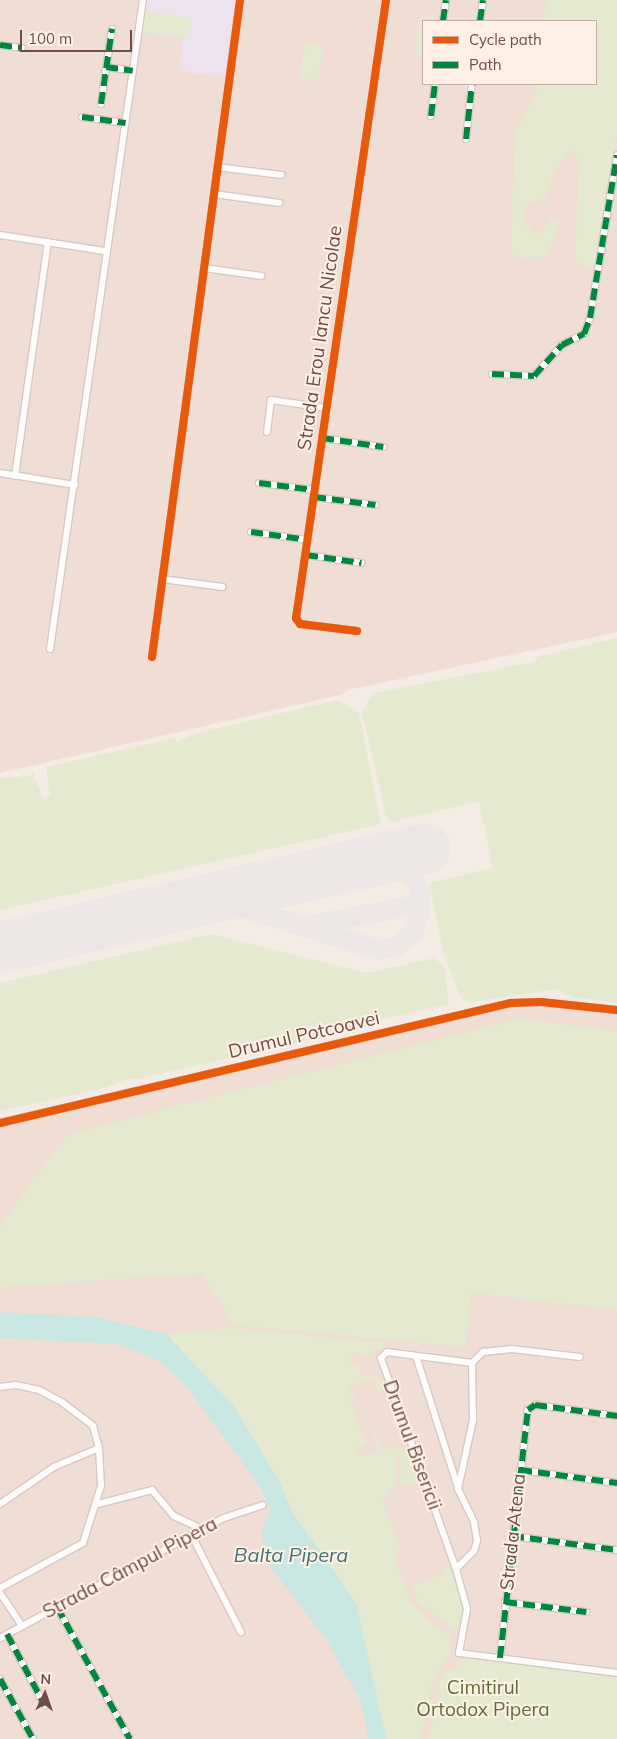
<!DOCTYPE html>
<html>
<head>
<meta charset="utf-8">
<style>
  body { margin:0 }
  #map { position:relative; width:617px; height:1739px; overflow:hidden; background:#f5ebe5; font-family:Mulish,sans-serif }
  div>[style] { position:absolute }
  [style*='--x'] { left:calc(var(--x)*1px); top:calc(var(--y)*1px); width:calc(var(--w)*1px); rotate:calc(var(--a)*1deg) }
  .residential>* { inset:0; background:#f0ddd3 }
  .education>* { inset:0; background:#ede3ef }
  .green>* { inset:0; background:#e5e9d0; transform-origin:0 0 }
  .water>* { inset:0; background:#c8e6e2 }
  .taxiway>* { height:20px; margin:-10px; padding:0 10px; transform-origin:10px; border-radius:10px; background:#ece6e4 }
  .runway>* { height:51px; margin:-25.5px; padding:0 25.5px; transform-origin:25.5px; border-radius:25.5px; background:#ece6e4 }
  .roads { filter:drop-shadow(1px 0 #d6c8c3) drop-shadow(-1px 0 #d6c8c3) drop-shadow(0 1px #d6c8c3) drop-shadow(0 -1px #d6c8c3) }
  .minor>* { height:6px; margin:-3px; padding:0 3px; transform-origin:3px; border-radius:3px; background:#fefcfb }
  .quiet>* { height:6px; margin-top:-3px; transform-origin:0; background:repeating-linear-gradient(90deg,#00873e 0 12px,transparent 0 18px) }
  .cycleway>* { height:8px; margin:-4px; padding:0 4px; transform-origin:4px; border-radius:4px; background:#e8590c }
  span { translate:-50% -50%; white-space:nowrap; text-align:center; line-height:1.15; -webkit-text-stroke:4px #ffefe4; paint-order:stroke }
  .street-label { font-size:19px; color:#704d47 }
  .park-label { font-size:19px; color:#58713d }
  .water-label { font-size:20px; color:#3c7674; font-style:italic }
  .legend { position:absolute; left:422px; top:20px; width:175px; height:65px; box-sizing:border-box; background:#ffefe4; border:1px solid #c6aea5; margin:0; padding:6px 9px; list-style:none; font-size:15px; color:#704d47 }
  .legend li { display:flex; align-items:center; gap:10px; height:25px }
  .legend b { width:25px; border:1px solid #c6aea5 }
  .north { position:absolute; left:20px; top:1669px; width:50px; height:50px; -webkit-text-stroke:4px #ffefe4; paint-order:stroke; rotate:3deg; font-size:14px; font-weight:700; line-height:20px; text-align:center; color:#704d47 }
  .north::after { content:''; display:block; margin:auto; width:18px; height:22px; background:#704d47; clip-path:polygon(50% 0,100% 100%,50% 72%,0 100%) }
  .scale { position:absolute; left:20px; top:30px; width:112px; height:22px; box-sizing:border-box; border:2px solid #704d47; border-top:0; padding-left:6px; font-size:15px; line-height:18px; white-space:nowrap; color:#704d47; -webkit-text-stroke:4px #ffefe4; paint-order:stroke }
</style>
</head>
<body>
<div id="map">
  <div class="residential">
    <div style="clip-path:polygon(evenodd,0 0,617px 0,617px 632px,348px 690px,344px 694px,0 773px,0 0,423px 21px,596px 21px,596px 84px,423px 84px,423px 21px)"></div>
    <div style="clip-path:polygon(538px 999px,617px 1008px,617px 1739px,0 1739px,0 1118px,458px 1013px)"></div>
  </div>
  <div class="education">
    <div style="clip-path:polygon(146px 0,235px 0,225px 77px,179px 71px,183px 38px,141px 32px)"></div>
  </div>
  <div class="green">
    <div style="clip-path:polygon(546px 0,617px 0,617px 135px,596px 262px,589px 268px,575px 261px,579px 160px,570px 151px,556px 168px,545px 199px,529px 203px,525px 209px,525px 222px,535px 234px,543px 233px,549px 219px,557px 220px,559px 227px,545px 257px,516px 258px,511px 249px,515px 130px,534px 98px,537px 84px,596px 84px,596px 21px,543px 21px)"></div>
    <div style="left:144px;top:11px;width:48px;height:21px;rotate:8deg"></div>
    <div style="clip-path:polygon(420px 16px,438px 18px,423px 21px,423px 55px,415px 54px)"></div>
    <div style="left:305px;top:42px;width:19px;height:37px;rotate:9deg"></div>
    <div style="clip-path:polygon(617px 638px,617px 1003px,572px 997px,556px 989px,470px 1002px,461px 999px,444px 955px,429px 883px,493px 868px,479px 801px,391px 822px,386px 815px,362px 712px,374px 693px,535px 662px,537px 657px)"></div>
    <div style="clip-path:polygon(338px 700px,359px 713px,381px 824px,0 910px,0 778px,31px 776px,32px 770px,43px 798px,50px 796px,46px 767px,175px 738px,177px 742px,194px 734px)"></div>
    <div style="clip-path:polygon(211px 934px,367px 973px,434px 958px,444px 966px,449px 1004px,375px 1021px,370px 1026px,138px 1079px,131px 1078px,100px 1089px,0 1111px,0 983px)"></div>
    <div style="clip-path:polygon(521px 1018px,617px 1032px,617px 1310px,471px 1293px,465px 1347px,233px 1325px,202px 1274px,0 1287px,0 1226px,55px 1150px,72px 1133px)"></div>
    <div style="clip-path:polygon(233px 1328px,383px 1343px,385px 1349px,373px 1350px,371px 1356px,352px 1353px,350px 1359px,354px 1365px,360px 1366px,360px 1376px,378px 1376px,384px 1391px,378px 1393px,374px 1378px,346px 1387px,358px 1400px,351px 1403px,366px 1443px,356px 1447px,359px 1456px,379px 1452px,373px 1434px,376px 1433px,382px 1450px,397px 1445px,399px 1451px,406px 1448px,419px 1482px,401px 1486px,400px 1454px,395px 1456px,398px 1468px,393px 1489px,383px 1501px,401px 1552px,395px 1555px,410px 1601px,433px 1625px,451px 1635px,449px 1654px,433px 1681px,420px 1739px,386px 1739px,356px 1603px,293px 1513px,279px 1481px,233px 1405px,166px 1334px)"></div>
    <div style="clip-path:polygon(449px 1566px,463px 1604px,461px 1626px,454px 1629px,419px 1603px,413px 1585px,444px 1574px,441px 1569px)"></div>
    <div style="clip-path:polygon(474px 1657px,617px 1676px,617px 1739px,429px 1739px,442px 1675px)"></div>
  </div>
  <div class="water">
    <div style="clip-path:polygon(0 1312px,96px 1317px,166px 1334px,233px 1405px,279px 1481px,293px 1513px,356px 1603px,386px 1739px,368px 1739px,362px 1703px,326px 1639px,265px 1560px,262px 1529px,271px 1509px,261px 1488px,187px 1387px,160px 1361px,119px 1344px,0 1338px)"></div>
  </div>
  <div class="taxiway">
    <div style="--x:194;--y:902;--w:43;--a:5.3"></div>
    <div style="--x:237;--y:906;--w:149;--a:17.2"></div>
    <div style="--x:379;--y:950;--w:19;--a:-12"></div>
    <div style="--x:398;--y:946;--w:18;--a:-41"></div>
    <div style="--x:412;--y:934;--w:23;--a:-70"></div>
    <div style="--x:420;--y:912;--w:21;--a:-90"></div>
    <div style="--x:420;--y:891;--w:35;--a:-119"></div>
    <div style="--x:403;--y:860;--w:20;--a:-150"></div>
    <div style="--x:386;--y:850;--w:29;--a:-174"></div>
    <div style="--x:357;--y:847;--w:27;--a:158"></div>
    <div style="--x:332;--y:857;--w:22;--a:133"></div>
    <div style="--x:312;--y:925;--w:111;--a:-10.9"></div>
  </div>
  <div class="runway">
    <div style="--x:0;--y:947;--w:436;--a:-13.1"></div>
  </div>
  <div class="roads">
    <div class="minor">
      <div style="--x:443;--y:21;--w:21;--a:-82"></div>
      <div style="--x:480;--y:21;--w:21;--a:-82"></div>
      <div style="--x:0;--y:45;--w:22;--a:8"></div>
      <div style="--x:106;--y:67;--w:27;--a:8"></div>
      <div style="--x:101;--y:104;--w:76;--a:-81.7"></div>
      <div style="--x:431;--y:116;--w:32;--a:-83"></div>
      <div style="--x:82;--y:117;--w:44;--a:7.8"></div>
      <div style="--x:466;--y:139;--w:55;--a:-83.8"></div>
      <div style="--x:217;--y:167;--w:65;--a:7"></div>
      <div style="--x:214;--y:194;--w:66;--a:7.9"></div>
      <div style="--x:0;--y:235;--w:106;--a:8.7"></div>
      <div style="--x:204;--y:268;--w:58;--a:8"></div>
      <div style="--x:492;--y:374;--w:42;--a:2.7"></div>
      <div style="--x:534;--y:376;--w:42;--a:-47.9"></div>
      <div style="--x:562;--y:345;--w:25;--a:-27"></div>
      <div style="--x:584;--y:334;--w:17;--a:-69"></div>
      <div style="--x:590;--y:318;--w:165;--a:-80.6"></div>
      <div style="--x:267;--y:432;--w:32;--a:-83"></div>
      <div style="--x:271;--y:400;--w:56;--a:8.3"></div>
      <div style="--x:322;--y:438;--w:62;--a:8.4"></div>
      <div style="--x:0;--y:473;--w:76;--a:9.1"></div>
      <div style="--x:15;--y:476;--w:236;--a:-82"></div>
      <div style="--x:259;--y:483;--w:55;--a:7.3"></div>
      <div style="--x:314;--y:497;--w:62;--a:7.5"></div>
      <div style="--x:251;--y:532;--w:58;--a:8"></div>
      <div style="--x:306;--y:555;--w:56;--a:8.3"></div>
      <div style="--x:162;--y:579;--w:61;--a:7.6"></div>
      <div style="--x:357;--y:631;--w:57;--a:-173"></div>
      <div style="--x:300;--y:624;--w:7;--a:-124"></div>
      <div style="--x:296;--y:618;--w:625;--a:-81.71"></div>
      <div style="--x:50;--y:649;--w:656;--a:-81.85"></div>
      <div style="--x:152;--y:657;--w:663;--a:-82.37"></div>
      <div style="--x:0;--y:1123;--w:525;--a:-13.22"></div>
      <div style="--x:511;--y:1003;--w:30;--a:-2"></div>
      <div style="--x:541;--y:1002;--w:76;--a:6"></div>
      <div style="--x:416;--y:1356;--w:139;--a:72.3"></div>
      <div style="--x:472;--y:1363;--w:57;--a:89"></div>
      <div style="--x:473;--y:1420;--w:71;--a:102.3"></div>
      <div style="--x:458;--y:1489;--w:37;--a:64"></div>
      <div style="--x:474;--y:1522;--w:19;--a:81"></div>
      <div style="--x:477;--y:1541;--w:10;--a:107"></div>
      <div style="--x:474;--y:1551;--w:25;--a:135"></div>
      <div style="--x:456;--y:1569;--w:41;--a:74.6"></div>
      <div style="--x:467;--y:1609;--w:45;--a:100.3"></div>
      <div style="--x:459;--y:1653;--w:159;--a:7.2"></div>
      <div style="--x:472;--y:1363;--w:16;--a:-45"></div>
      <div style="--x:483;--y:1352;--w:29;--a:-6"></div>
      <div style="--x:512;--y:1349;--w:68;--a:6.7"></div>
      <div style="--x:0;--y:1387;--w:16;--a:-7"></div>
      <div style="--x:16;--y:1385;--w:24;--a:12"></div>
      <div style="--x:39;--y:1390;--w:27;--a:28"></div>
      <div style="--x:63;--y:1403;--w:38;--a:37"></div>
      <div style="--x:93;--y:1426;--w:23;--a:75"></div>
      <div style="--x:99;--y:1448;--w:49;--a:157.1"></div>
      <div style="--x:54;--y:1467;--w:65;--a:145.6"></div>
      <div style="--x:520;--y:1470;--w:98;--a:7.6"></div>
      <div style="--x:98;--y:1504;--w:56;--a:-14.5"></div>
      <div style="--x:152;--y:1490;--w:34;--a:50"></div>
      <div style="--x:174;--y:1516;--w:33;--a:25"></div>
      <div style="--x:192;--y:1536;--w:108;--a:63"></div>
      <div style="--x:512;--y:1536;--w:106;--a:7.6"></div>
      <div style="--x:456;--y:1569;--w:224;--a:-109.6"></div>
      <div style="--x:381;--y:1358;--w:8;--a:-45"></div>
      <div style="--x:387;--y:1352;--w:86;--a:7.4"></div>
      <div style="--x:0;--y:1588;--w:94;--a:-28.5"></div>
      <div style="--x:83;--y:1543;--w:60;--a:-72.5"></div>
      <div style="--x:101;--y:1486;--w:38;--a:-93"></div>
      <div style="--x:0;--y:1593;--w:40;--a:56"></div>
      <div style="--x:505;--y:1602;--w:82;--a:7"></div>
      <div style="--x:57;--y:1607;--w:151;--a:61.1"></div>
      <div style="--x:7;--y:1634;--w:81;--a:62.2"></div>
      <div style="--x:0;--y:1638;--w:254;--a:-28.2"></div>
      <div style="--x:224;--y:1518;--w:41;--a:-18.4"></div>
      <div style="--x:500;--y:1658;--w:250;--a:-83.6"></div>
      <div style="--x:528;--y:1410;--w:9;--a:-36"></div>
      <div style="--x:535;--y:1405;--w:83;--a:7.6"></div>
      <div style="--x:0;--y:1679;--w:68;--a:61.2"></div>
    </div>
  </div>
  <div class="quiet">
    <div style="--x:443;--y:21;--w:21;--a:-82"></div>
    <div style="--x:480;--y:21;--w:21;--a:-82"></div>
    <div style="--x:0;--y:45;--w:22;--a:8"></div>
    <div style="--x:106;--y:67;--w:27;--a:8"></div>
    <div style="--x:101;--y:104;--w:76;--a:-81.7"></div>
    <div style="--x:431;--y:116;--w:32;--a:-83"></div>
    <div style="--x:82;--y:117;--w:44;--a:7.8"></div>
    <div style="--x:466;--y:139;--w:55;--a:-83.8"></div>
    <div style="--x:492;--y:374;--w:42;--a:2.7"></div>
    <div style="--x:534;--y:376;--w:42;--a:-47.9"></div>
    <div style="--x:562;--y:345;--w:25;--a:-27"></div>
    <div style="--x:584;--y:334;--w:17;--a:-69"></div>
    <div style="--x:590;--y:318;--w:165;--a:-80.6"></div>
    <div style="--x:322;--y:438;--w:62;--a:8.4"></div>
    <div style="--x:259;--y:483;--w:55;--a:7.3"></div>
    <div style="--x:314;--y:497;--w:62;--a:7.5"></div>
    <div style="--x:251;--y:532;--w:58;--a:8"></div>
    <div style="--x:306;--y:555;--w:56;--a:8.3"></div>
    <div style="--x:520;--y:1470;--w:98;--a:7.6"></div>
    <div style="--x:512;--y:1536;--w:106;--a:7.6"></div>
    <div style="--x:505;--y:1602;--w:82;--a:7"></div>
    <div style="--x:57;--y:1607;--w:151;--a:61.1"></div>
    <div style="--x:7;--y:1634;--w:81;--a:62.2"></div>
    <div style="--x:500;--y:1658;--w:250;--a:-83.6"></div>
    <div style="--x:528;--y:1410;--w:9;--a:-36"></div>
    <div style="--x:535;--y:1405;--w:83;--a:7.6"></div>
    <div style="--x:0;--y:1679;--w:68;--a:61.2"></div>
  </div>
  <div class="cycleway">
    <div style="--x:357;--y:631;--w:57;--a:-173"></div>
    <div style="--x:300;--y:624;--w:7;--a:-124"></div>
    <div style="--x:296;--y:618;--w:625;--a:-81.71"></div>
    <div style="--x:152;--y:657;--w:663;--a:-82.37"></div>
    <div style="--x:0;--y:1123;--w:525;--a:-13.22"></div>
    <div style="--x:511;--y:1003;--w:30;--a:-2"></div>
    <div style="--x:541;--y:1002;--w:76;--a:6"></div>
  </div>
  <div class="street-label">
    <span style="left:320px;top:338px;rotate:-82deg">Strada Erou Iancu Nicolae</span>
    <span style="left:304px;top:1035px;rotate:-13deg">Drumul Potcoavei</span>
    <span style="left:412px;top:1445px;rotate:70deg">Drumul Bisericii</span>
    <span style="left:513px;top:1532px;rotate:-84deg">Strada Atena</span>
    <span style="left:130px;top:1568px;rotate:-28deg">Strada Câmpul Pipera</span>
  </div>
  <div class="park-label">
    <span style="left:483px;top:1699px">Cimitirul<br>Ortodox Pipera</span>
  </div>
  <div class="water-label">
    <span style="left:291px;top:1554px">Balta Pipera</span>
  </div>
  <ul class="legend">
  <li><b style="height:6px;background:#e8590c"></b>Cycle path</li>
  <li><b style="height:6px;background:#00873e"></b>Path</li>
  </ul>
  <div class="north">N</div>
  <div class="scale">100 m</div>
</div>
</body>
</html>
